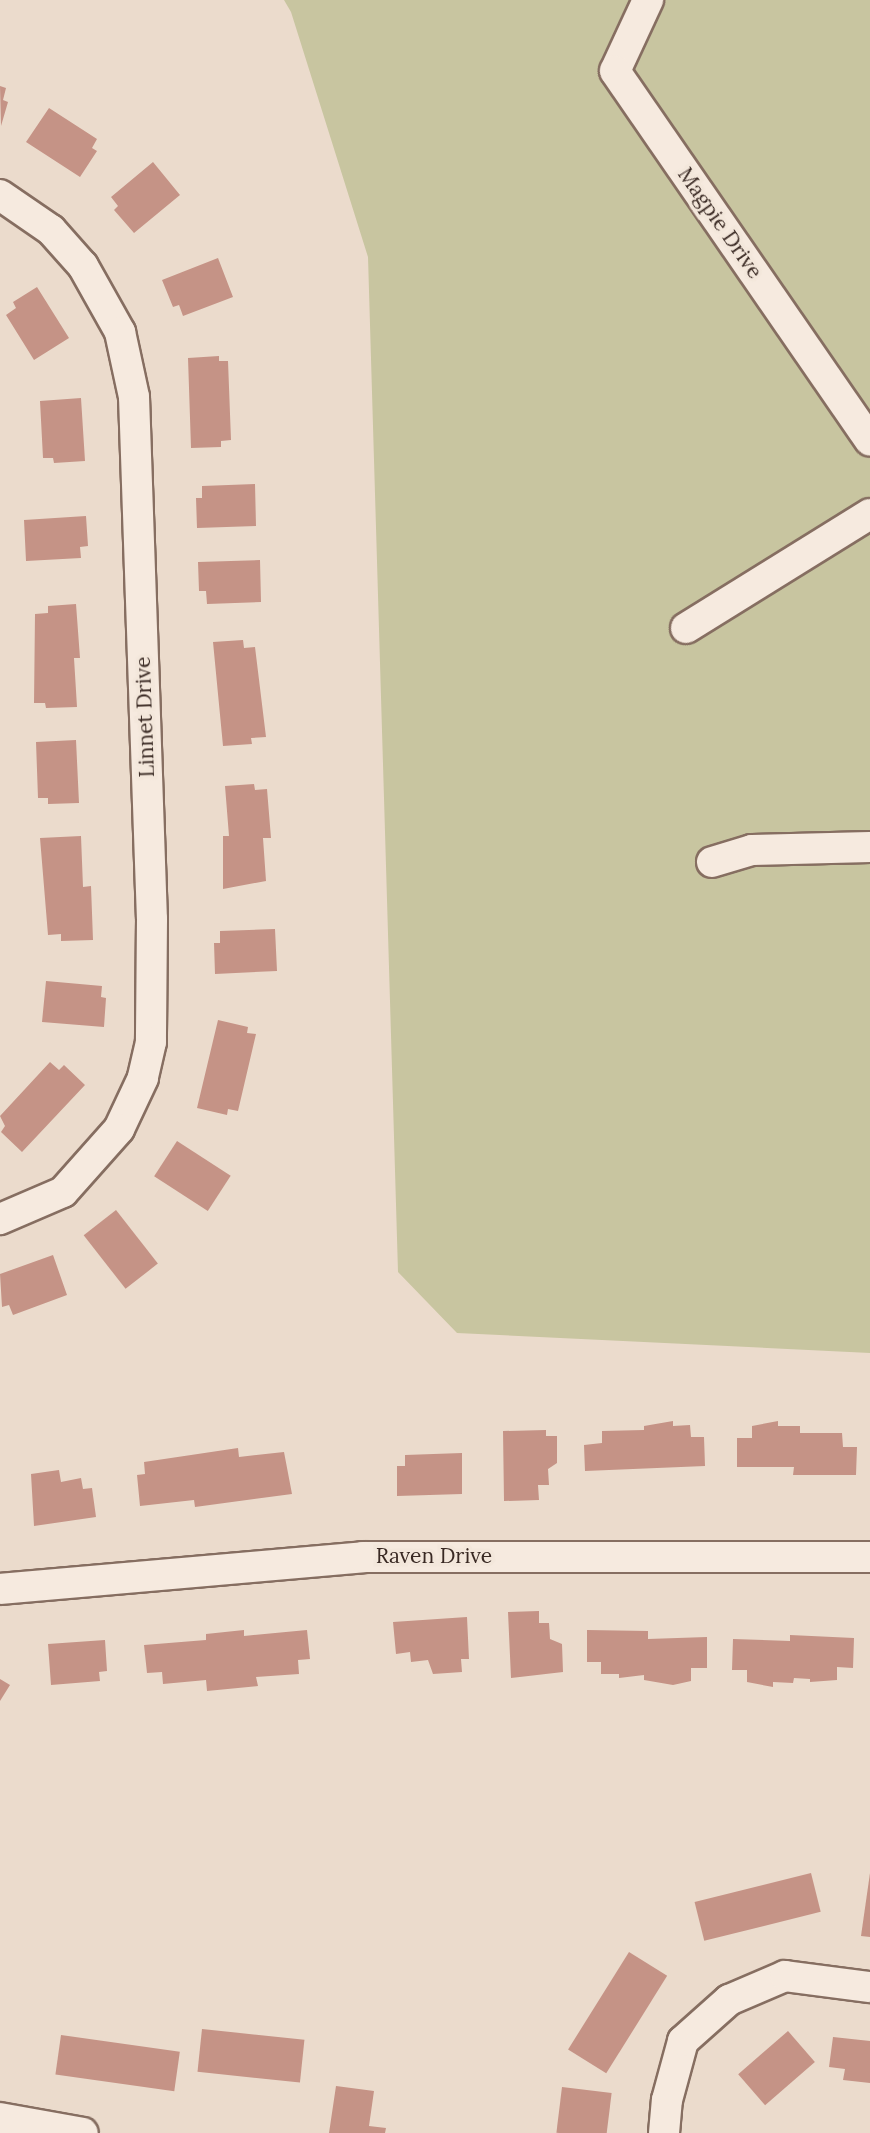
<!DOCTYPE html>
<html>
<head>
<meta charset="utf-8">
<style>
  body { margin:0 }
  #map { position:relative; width:870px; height:2133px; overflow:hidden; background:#ebdbcc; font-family:Lora,serif }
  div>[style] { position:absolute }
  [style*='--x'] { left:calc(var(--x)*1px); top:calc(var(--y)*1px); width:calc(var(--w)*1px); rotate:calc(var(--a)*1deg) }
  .green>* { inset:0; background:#c8c5a0 }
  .building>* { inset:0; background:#c59386; transform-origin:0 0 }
  .roads { filter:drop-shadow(2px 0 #866e61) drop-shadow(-2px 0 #866e61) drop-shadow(0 2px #866e61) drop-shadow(0 -2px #866e61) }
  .minor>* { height:30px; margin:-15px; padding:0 15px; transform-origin:15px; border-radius:15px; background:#f6eadf }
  span { translate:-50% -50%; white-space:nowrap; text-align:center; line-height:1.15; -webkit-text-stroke:7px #f3e7db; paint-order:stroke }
  .street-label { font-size:21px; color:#392923 }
</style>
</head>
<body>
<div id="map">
  <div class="green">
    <div style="clip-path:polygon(284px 0,870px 0,870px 1353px,457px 1333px,398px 1272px,368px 257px,291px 12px)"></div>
  </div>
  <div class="building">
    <div style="clip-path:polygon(0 86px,6px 88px,3px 100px,8px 102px,1px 126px)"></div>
    <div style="clip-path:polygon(49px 108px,97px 139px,92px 148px,97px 151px,80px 177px,26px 142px)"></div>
    <div style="clip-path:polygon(153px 162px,180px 195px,134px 233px,114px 210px,118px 206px,111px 197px)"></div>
    <div style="clip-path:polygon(218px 258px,233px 297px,183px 316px,179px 305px,173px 307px,162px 280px)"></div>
    <div style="clip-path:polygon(37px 287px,69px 338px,34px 360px,6px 315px,16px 308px,13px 302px)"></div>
    <div style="clip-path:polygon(219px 356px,219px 361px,228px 361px,231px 440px,221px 441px,221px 447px,191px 448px,188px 358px)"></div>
    <div style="clip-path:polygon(81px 398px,85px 461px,54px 463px,53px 458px,43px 458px,40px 401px)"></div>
    <div style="clip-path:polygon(255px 484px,256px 526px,197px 528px,196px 498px,202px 498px,202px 486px)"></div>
    <div style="clip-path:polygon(86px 516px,88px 546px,80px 547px,81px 558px,26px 561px,24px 520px)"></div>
    <div style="clip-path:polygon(260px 560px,261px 602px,207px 604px,206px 591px,199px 591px,198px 562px)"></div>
    <div style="clip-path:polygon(76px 604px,80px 658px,74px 658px,77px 707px,46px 708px,45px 703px,34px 703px,35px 614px,48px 613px,48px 606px)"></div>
    <div style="clip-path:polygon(243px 640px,244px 648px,255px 647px,266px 737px,251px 738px,252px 744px,223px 746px,213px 642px)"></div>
    <div style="clip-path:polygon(76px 740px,79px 803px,48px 804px,48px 798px,38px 798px,36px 742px)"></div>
    <div style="clip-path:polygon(254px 784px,255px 790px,267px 789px,271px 838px,263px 838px,266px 881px,223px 889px,223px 836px,229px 836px,225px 786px)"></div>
    <div style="clip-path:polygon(81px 836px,83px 887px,91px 886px,93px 940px,61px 941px,61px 934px,48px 935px,40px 838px)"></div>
    <div style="clip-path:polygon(275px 929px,277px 971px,215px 974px,214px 943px,220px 943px,220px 931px)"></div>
    <div style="clip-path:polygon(46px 981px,102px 986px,101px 997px,106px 998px,104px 1027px,42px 1022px)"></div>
    <div style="clip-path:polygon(218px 1020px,248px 1027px,247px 1033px,256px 1034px,238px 1111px,228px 1109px,227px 1115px,197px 1108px)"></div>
    <div style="clip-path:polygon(50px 1062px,59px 1070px,64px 1065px,85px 1085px,22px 1152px,1px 1132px,5px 1126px,0 1116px)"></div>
    <div style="left:177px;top:1141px;width:64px;height:42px;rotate:33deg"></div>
    <div style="left:116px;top:1210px;width:68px;height:41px;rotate:52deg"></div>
    <div style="clip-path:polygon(53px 1255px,67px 1295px,13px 1315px,9px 1305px,2px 1307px,0 1274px)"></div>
    <div style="clip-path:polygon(673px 1421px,673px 1426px,690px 1425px,691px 1437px,704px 1437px,705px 1466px,585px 1471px,584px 1445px,602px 1443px,602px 1431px,644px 1430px,644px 1426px)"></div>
    <div style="clip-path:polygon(778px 1421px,778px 1426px,800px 1426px,800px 1433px,842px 1433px,843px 1447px,857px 1447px,856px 1475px,793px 1475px,794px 1467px,737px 1467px,737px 1438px,752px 1438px,752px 1426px)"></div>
    <div style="clip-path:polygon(546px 1430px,546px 1436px,557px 1436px,557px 1463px,548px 1469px,549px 1485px,538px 1485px,539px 1500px,504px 1501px,503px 1431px)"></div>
    <div style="clip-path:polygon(238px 1448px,239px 1457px,284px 1452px,292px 1494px,195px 1507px,194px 1500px,140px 1506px,137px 1475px,145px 1474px,144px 1462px)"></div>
    <div style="clip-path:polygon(462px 1453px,462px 1494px,397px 1496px,397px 1466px,405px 1466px,405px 1455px)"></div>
    <div style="clip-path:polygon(59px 1470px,61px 1482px,81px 1478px,83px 1489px,92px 1488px,96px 1517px,34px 1526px,31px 1474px)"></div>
    <div style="clip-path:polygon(539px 1611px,539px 1623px,549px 1623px,550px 1639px,562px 1644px,563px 1672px,511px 1678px,508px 1612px)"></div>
    <div style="clip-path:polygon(467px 1617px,469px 1659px,461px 1659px,462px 1672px,433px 1674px,428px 1660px,411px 1662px,410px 1652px,396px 1654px,393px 1622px)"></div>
    <div style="clip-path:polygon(244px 1630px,244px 1636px,307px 1630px,310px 1659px,298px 1660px,299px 1674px,256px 1677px,258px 1686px,207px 1691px,206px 1680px,163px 1684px,162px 1672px,147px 1673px,144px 1645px,206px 1640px,206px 1634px)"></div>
    <div style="clip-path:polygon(587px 1630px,648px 1631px,648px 1639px,707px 1637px,707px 1668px,691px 1668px,691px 1681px,673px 1685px,644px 1680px,644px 1675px,619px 1678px,619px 1674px,601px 1674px,601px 1662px,587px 1662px)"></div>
    <div style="clip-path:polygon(790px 1635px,854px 1638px,853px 1668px,837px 1667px,837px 1680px,810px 1682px,810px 1679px,794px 1678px,793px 1683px,773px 1682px,773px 1687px,747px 1682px,747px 1670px,732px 1670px,733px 1639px,790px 1641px)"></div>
    <div style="clip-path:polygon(105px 1640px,107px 1671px,99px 1672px,100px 1681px,51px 1685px,48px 1644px)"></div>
    <div style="clip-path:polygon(0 1679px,10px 1685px,0 1701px)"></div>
    <div style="left:811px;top:1873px;width:40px;height:120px;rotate:76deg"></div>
    <div style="clip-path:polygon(870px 1873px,870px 1937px,861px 1936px)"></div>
    <div style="left:629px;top:1952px;width:45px;height:115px;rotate:32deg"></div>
    <div style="left:202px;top:2029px;width:103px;height:43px;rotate:6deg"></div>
    <div style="left:788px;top:2031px;width:41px;height:66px;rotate:49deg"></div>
    <div style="left:61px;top:2035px;width:120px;height:40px;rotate:8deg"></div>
    <div style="clip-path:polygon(833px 2037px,870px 2041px,870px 2083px,843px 2080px,845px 2069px,829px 2067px)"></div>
    <div style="clip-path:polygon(336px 2086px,374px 2091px,369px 2126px,386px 2128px,385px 2133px,329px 2133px)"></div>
    <div style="left:562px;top:2087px;width:50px;height:46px;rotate:7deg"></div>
  </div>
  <div class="roads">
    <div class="minor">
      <div style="--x:648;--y:0;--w:78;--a:114.9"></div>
      <div style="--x:615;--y:71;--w:449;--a:55.4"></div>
      <div style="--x:0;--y:195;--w:62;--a:34.5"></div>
      <div style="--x:51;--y:230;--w:48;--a:48.4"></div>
      <div style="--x:83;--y:266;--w:76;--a:60.7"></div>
      <div style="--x:120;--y:332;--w:66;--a:77.8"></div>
      <div style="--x:134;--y:397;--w:522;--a:88.03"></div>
      <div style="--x:152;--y:919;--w:123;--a:90.5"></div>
      <div style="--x:151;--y:1042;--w:37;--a:103"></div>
      <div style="--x:143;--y:1078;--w:56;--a:115.2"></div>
      <div style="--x:119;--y:1129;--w:84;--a:131.6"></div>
      <div style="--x:63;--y:1192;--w:69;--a:156.8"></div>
      <div style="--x:686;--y:628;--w:216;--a:-31.8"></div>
      <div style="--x:712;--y:862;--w:42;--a:-16.7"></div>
      <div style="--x:752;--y:850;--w:118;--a:-1.5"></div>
      <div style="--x:0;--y:1589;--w:364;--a:-5"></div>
      <div style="--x:363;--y:1557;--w:507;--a:0"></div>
      <div style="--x:0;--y:2118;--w:84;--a:10.2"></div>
      <div style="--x:664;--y:2133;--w:33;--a:-85"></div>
      <div style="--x:667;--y:2100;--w:61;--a:-74.8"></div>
      <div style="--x:683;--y:2041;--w:62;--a:-41.7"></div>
      <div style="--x:729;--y:2000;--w:61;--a:-23.2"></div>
      <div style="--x:785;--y:1976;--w:86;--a:7.4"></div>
    </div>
  </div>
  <div class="street-label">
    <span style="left:720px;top:223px;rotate:55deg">Magpie Drive</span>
    <span style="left:145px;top:717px;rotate:-92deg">Linnet Drive</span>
    <span style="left:434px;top:1556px">Raven Drive</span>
  </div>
</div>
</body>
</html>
